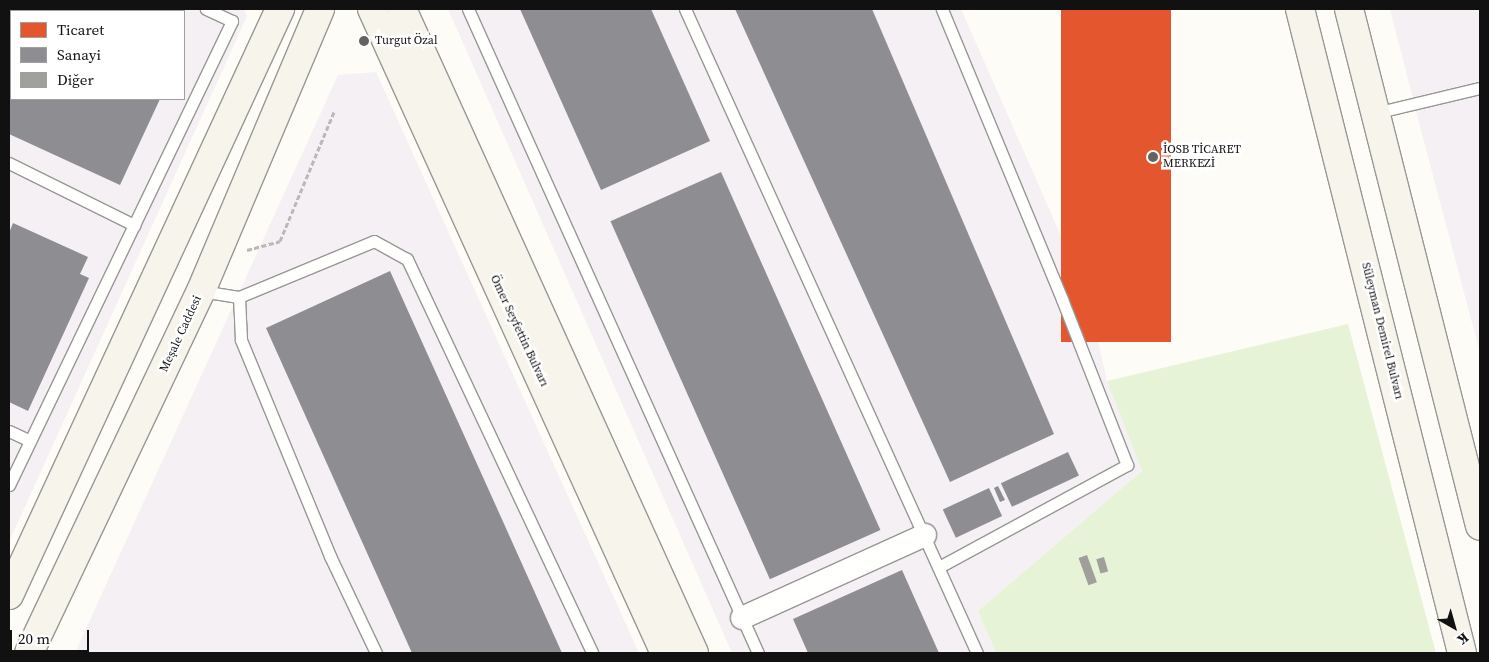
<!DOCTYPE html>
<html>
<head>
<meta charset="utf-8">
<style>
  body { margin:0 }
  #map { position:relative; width:1489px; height:662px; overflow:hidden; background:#fdfcf7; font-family:"Source Serif 4",serif }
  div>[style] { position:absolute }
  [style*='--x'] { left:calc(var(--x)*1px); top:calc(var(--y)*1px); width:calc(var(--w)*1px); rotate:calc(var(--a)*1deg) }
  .industrial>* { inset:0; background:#f5f0f3 }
  .green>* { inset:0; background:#e7f3d7 }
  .shops>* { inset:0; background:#e4572e; transform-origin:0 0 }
  .industry>* { inset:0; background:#8d8d92; transform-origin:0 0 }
  .building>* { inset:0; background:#a19f9c; transform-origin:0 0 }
  .path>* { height:3px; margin-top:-1.5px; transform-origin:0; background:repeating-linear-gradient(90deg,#b9b9b8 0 5px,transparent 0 7.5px) }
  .roads { filter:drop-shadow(1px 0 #979795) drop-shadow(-1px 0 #979795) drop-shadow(0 1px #979795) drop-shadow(0 -1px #979795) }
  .lane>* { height:11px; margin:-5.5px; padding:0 5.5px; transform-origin:5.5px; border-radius:5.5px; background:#fffffe }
  .street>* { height:22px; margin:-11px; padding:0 11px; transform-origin:11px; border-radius:11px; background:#fffffe }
  .secondary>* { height:28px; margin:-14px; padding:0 14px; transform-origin:14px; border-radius:14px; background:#f6f4eb }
  .dots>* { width:14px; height:14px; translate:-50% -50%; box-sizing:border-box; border:2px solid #fff; border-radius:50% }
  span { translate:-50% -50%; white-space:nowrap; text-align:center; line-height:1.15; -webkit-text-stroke:5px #fff; paint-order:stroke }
  .poi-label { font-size:12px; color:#111 }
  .left { translate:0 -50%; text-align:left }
  .street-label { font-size:12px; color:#111 }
  .frame { position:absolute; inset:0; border:10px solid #111; pointer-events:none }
  .legend { position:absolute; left:10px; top:10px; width:175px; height:90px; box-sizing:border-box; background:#fff; border:1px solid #a0a0a0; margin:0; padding:6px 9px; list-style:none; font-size:15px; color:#111 }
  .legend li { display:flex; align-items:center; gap:10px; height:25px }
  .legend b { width:25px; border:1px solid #a0a0a0 }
  .north { position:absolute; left:1429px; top:602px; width:50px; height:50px; -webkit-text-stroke:4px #fff; paint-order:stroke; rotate:142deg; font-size:14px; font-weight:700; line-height:20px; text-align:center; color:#111 }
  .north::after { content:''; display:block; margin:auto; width:18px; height:22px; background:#111; clip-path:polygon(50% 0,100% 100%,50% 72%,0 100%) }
  .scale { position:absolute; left:10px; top:630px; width:79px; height:22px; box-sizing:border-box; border:2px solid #111; border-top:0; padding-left:6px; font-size:15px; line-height:18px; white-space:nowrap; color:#111; -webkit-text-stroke:4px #fff; paint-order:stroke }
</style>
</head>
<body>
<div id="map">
  <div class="industrial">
    <div style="clip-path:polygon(evenodd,9px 9px,244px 9px,247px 16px,9px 542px,9px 9px,11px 11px,184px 11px,184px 99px,11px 99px,11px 11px)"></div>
    <div style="clip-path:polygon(448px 9px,961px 9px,1088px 297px,1107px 381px,1142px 471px,978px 611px,996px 653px,732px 653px)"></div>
    <div style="clip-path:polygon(1390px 9px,1480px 9px,1480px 353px,1421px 130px)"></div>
    <div style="clip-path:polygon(376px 72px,639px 653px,75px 653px,338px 75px)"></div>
  </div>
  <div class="green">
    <div style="clip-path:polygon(1348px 324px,1436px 653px,996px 653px,978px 611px,1142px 471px,1107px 381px)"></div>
  </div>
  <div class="shops">
    <div style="left:1061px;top:9px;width:110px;height:333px"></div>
  </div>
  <div class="industry">
    <div style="clip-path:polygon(9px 9px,21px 11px,11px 11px,11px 99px,160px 99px,120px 185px,9px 134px)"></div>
    <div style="clip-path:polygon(520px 9px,651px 9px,710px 141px,601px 190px)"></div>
    <div style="clip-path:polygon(735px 9px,872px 9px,1054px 434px,950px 482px)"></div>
    <div style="left:721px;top:172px;width:392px;height:121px;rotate:66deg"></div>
    <div style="clip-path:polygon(13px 223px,88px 257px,80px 274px,89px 278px,28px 411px,9px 402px,9px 233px)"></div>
    <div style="clip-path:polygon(390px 271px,505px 526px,562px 653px,412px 653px,266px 328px)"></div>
    <div style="left:1068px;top:452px;width:26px;height:74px;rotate:65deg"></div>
    <div style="clip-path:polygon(998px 486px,1005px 500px,1000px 502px,994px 488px)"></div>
    <div style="left:989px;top:488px;width:31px;height:51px;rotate:65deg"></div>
    <div style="clip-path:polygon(902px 570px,939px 653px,808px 653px,793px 619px)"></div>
  </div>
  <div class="building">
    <div style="left:1087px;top:555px;width:29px;height:9px;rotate:70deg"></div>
    <div style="left:1104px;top:557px;width:15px;height:8px;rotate:74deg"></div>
  </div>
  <div class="path">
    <div style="--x:247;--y:250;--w:34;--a:-15"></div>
    <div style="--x:280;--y:241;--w:140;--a:-67.3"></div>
  </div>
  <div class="roads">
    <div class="lane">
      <div style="--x:468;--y:9;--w:706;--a:65.76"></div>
      <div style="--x:685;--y:9;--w:707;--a:65.61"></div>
      <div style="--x:1375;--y:113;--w:108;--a:-13.4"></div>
      <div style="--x:9;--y:163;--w:140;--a:26.4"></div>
      <div style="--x:201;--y:291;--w:38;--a:9"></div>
      <div style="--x:239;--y:297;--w:146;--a:-22.5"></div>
      <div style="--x:374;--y:241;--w:38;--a:29"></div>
      <div style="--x:407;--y:259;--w:435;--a:64.8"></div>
      <div style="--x:239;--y:297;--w:43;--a:87.3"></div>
      <div style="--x:241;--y:340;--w:234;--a:67.6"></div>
      <div style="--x:330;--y:556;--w:107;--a:64.6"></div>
      <div style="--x:9;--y:431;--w:23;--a:25"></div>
      <div style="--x:9;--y:485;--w:515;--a:-64.33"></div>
      <div style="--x:232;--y:21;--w:29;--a:-155"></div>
      <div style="--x:939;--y:567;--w:214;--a:-28.5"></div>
      <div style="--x:1127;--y:465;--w:178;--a:-111.4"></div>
      <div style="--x:1062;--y:299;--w:314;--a:-112.5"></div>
    </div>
    <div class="street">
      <div style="--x:742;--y:618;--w:201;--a:-24.4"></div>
    </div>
    <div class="secondary">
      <div style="--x:372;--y:9;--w:708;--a:65.54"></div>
      <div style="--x:402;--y:9;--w:707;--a:65.61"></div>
      <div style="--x:1300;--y:9;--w:664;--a:75.88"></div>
      <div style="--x:1349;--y:9;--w:533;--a:75.78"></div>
      <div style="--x:9;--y:595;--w:646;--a:-65.18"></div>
      <div style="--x:29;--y:653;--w:401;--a:-64.6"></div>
      <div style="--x:201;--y:291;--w:306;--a:-67.1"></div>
    </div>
  </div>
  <div class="dots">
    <div style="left:364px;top:41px;background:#646362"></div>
    <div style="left:1153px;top:157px;background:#646362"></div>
  </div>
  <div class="poi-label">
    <span class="left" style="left:375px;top:41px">Turgut Özal</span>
    <span class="left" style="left:1163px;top:157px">İOSB TİCARET<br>MERKEZİ</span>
  </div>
  <div class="street-label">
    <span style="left:519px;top:331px;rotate:65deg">Ömer Seyfettin Bulvarı</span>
    <span style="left:1382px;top:331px;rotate:76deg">Süleyman Demirel Bulvarı</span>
    <span style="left:181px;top:334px;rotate:-65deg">Meşale Caddesi</span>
  </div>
  <div class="frame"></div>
  <ul class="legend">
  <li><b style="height:14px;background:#e4572e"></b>Ticaret</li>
  <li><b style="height:14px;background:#8d8d92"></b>Sanayi</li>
  <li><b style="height:14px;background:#a19f9c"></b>Diğer</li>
  </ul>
  <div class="north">K</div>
  <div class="scale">20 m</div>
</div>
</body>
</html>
